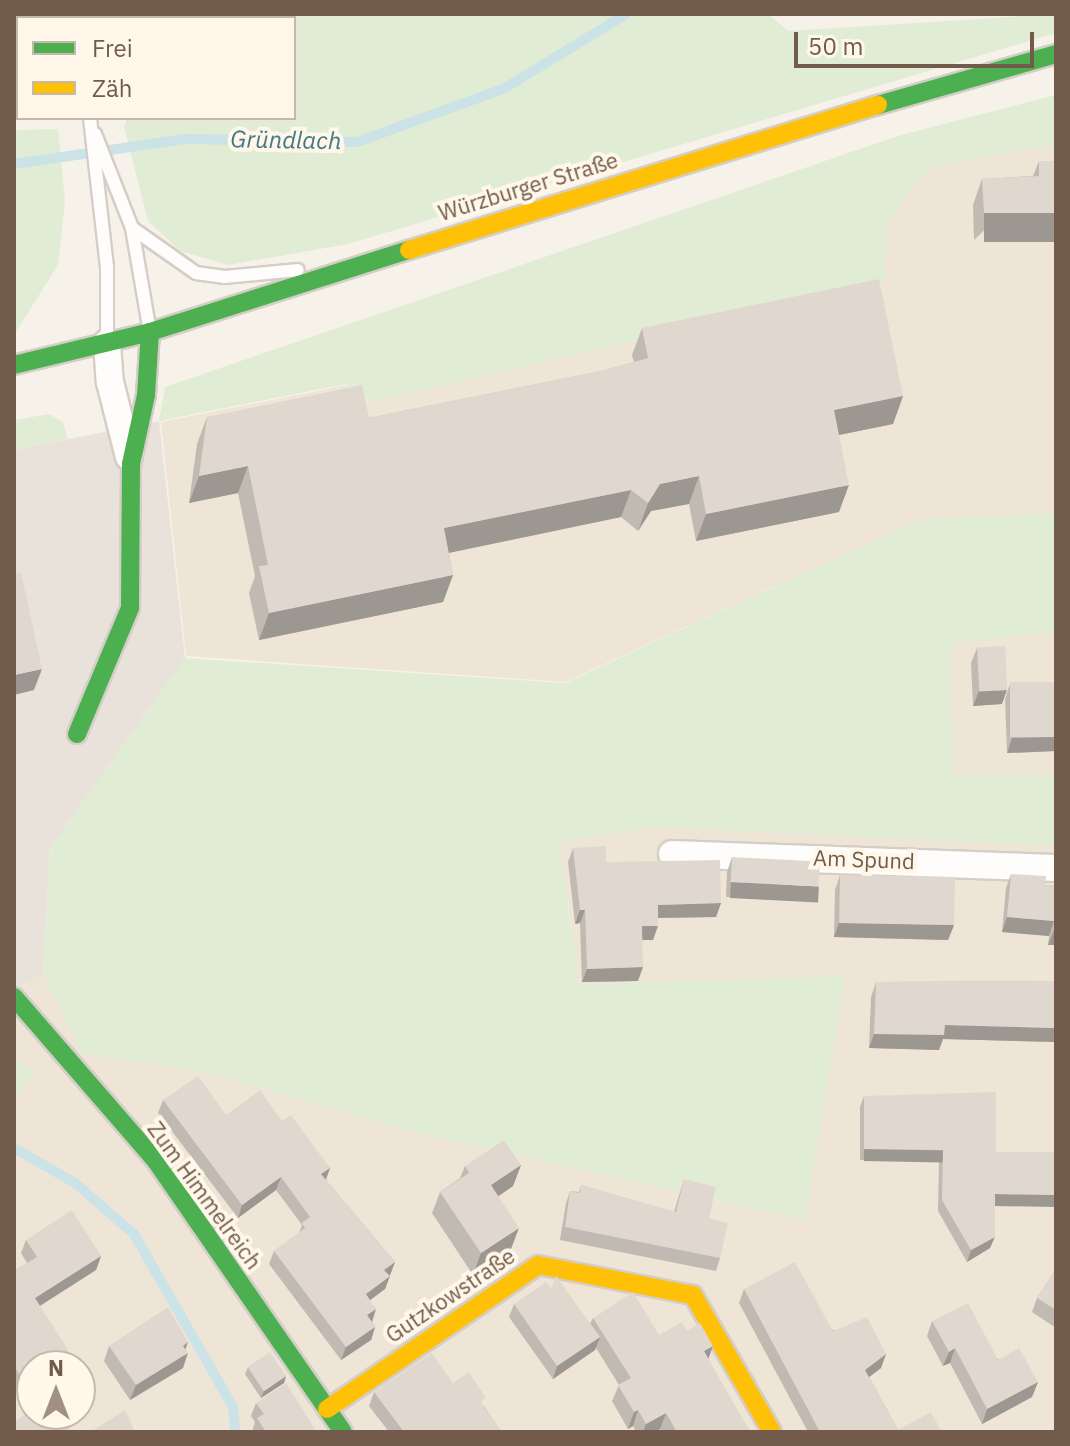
<!DOCTYPE html>
<html>
<head>
<meta charset="utf-8">
<style>
  body { margin:0 }
  #map { position:relative; width:1070px; height:1446px; overflow:hidden; background:#f6f2e9; font-family:"IBM Plex Sans",sans-serif }
  div>[style] { position:absolute }
  [style*='--x'] { left:calc(var(--x)*1px); top:calc(var(--y)*1px); width:calc(var(--w)*1px); rotate:calc(var(--a)*1deg) }
  .residential>* { inset:0; background:#efe5d7; transform-origin:0 0 }
  .industrial>* { inset:0; background:#e8e2da }
  .green>* { inset:0; background:#e1ecd4 }
  .stream>* { height:10px; margin:-5px; padding:0 5px; transform-origin:5px; border-radius:5px; background:#cbe3e6 }
  .roads { filter:drop-shadow(2px 0 #d4cec7) drop-shadow(-2px 0 #d4cec7) drop-shadow(0 2px #d4cec7) drop-shadow(0 -2px #d4cec7) }
  .lane>* { height:12px; margin:-6px; padding:0 6px; transform-origin:6px; border-radius:6px; background:#fefdfc }
  .street>* { height:26px; margin:-13px; padding:0 13px; transform-origin:13px; border-radius:13px; background:#fefdfc }
  .fast>* { height:18px; margin:-9px; padding:0 9px; transform-origin:9px; border-radius:9px; background:#4caf50 }
  .slow>* { height:18px; margin:-9px; padding:0 9px; transform-origin:9px; border-radius:9px; background:#ffc107 }
  .wall>* { inset:0; background:#c1bab2 }
  .shaded-wall>* { inset:0; background:#9d9791; transform-origin:0 0 }
  .building>* { inset:0; background:#e0d8cf; transform-origin:0 0 }
  span { translate:-50% -50%; white-space:nowrap; text-align:center; line-height:1.15; -webkit-text-stroke:8px #fef7ea; paint-order:stroke }
  .street-label { font-size:22px; color:#735b4b }
  .water-label { font-size:24px; color:#457885; font-style:italic }
  .frame { position:absolute; inset:0; border:16px solid #735b4b; pointer-events:none }
  .legend { position:absolute; left:16px; top:16px; width:280px; height:104px; box-sizing:border-box; background:#fef7ea; border:2px solid #c6b9aa; margin:0; padding:10px 14px; list-style:none; font-size:24px; color:#735b4b }
  .legend li { display:flex; align-items:center; gap:16px; height:40px }
  .legend b { width:40px; border:2px solid #c6b9aa }
  .north { position:absolute; left:16px; top:1350px; width:80px; height:80px; box-sizing:border-box; background:#fef7ea; border:2px solid #c6b9aa; border-radius:50%; rotate:0deg; font-size:22px; font-weight:700; line-height:32px; text-align:center; color:#735b4b }
  .north::after { content:''; display:block; margin:auto; width:28px; height:36px; background:#a19082; clip-path:polygon(50% 0,100% 100%,50% 72%,0 100%) }
  .scale { position:absolute; left:794px; top:32px; width:240px; height:36px; box-sizing:border-box; border:4px solid #735b4b; border-top:0; padding-left:10px; font-size:24px; line-height:28px; white-space:nowrap; color:#735b4b; -webkit-text-stroke:6px #fef7ea; paint-order:stroke }
</style>
</head>
<body>
<div id="map">
  <div class="residential">
    <div style="clip-path:polygon(1056px 144px,1056px 513px,922px 519px,565px 682px,186px 656px,161px 422px,346px 385px,371px 402px,884px 283px,888px 227px,905px 195px,931px 167px)"></div>
    <div style="left:1056px;top:632px;width:143px;height:106px;rotate:90deg"></div>
    <div style="clip-path:polygon(evenodd,655px 827px,1056px 846px,1056px 1432px,14px 1432px,14px 1097px,36px 1073px,14px 1059px,14px 990px,43px 974px,84px 1054px,205px 1072px,414px 1132px,805px 1220px,845px 976px,580px 984px,559px 841px,655px 827px,32px 1366px,80px 1366px,80px 1414px,32px 1414px,32px 1366px)"></div>
  </div>
  <div class="industrial">
    <div style="clip-path:polygon(159px 421px,185px 658px,50px 848px,43px 974px,14px 990px,14px 450px)"></div>
  </div>
  <div class="green">
    <div style="clip-path:polygon(163px 14px,768px 14px,788px 31px,1056px 14px,1056px 33px,348px 244px,228px 265px,180px 251px,148px 221px,124px 127px,127px 118px,294px 118px,294px 18px,162px 18px)"></div>
    <div style="clip-path:polygon(1056px 95px,1056px 144px,931px 167px,905px 195px,888px 227px,884px 283px,371px 402px,346px 384px,159px 421px,165px 387px,901px 135px)"></div>
    <div style="clip-path:polygon(58px 129px,65px 201px,58px 265px,14px 335px,14px 130px)"></div>
    <div style="clip-path:polygon(49px 414px,63px 422px,68px 439px,14px 450px,14px 420px)"></div>
    <div style="clip-path:polygon(1056px 513px,1056px 632px,951px 643px,953px 775px,1056px 775px,1056px 846px,655px 827px,559px 842px,580px 984px,845px 976px,805px 1220px,414px 1132px,205px 1072px,83px 1054px,43px 974px,50px 848px,185px 658px,565px 683px,922px 519px)"></div>
    <div style="clip-path:polygon(14px 1059px,36px 1073px,14px 1097px)"></div>
  </div>
  <div class="stream">
    <div style="--x:14;--y:164;--w:173;--a:-8.3"></div>
    <div style="--x:185;--y:139;--w:172;--a:1"></div>
    <div style="--x:357;--y:142;--w:158;--a:-20"></div>
    <div style="--x:505;--y:88;--w:142;--a:-31.4"></div>
    <div style="--x:14;--y:1148;--w:70;--a:29.8"></div>
    <div style="--x:75;--y:1183;--w:78;--a:40.8"></div>
    <div style="--x:134;--y:1234;--w:199;--a:60.2"></div>
    <div style="--x:233;--y:1407;--w:25;--a:85"></div>
  </div>
  <div class="roads">
    <div class="lane">
      <div style="--x:90;--y:118;--w:150;--a:83.5"></div>
      <div style="--x:107;--y:267;--w:73;--a:90"></div>
      <div style="--x:95;--y:134;--w:101;--a:68.5"></div>
      <div style="--x:132;--y:228;--w:99;--a:80.2"></div>
      <div style="--x:132;--y:228;--w:78;--a:35.1"></div>
      <div style="--x:196;--y:273;--w:29;--a:8"></div>
      <div style="--x:225;--y:277;--w:73;--a:-5.5"></div>
    </div>
    <div class="street">
      <div style="--x:107;--y:343;--w:39;--a:86"></div>
      <div style="--x:110;--y:382;--w:77;--a:75.8"></div>
      <div style="--x:672;--y:854;--w:384;--a:2.1"></div>
    </div>
    <div class="fast">
      <div style="--x:878;--y:105;--w:185;--a:-16"></div>
      <div style="--x:14;--y:365;--w:140;--a:-13.6"></div>
      <div style="--x:150;--y:332;--w:272;--a:-17.6"></div>
      <div style="--x:77;--y:734;--w:137;--a:-67.2"></div>
      <div style="--x:130;--y:608;--w:144;--a:-89.6"></div>
      <div style="--x:131;--y:464;--w:71;--a:-77.7"></div>
      <div style="--x:146;--y:395;--w:63;--a:-86.4"></div>
      <div style="--x:14;--y:997;--w:217;--a:49.1"></div>
      <div style="--x:156;--y:1161;--w:329;--a:55.4"></div>
    </div>
    <div class="slow">
      <div style="--x:409;--y:250;--w:491;--a:-17.2"></div>
      <div style="--x:327;--y:1409;--w:255;--a:-34.3"></div>
      <div style="--x:538;--y:1265;--w:158;--a:11"></div>
      <div style="--x:693;--y:1295;--w:158;--a:60"></div>
    </div>
  </div>
  <div class="wall">
    <div style="clip-path:polygon(1039px 161px,1056px 161px,974px 240px,973px 205px,982px 179px,1033px 176px)"></div>
    <div style="clip-path:polygon(642px 328px,903px 396px,893px 424px,839px 435px,839px 512px,696px 541px,689px 504px,651px 511px,638px 531px,621px 517px,449px 553px,453px 575px,443px 602px,259px 640px,249px 593px,255px 576px,238px 493px,189px 503px,197px 444px,207px 417px,369px 418px,606px 370px,634px 362px,632px 355px)"></div>
    <div style="clip-path:polygon(977px 648px,1002px 704px,973px 706px,971px 663px)"></div>
    <div style="clip-path:polygon(1056px 682px,1056px 751px,1007px 753px,1005px 699px,1010px 684px)"></div>
    <div style="clip-path:polygon(573px 848px,606px 862px,721px 903px,716px 917px,658px 918px,653px 940px,642px 940px,638px 981px,582px 982px,580px 923px,575px 924px,568px 862px)"></div>
    <div style="clip-path:polygon(732px 857px,813px 901px,726px 897px,727px 872px)"></div>
    <div style="clip-path:polygon(1011px 874px,1045px 885px,1056px 886px,1056px 945px,1048px 945px,1049px 936px,1002px 932px,1006px 888px)"></div>
    <div style="clip-path:polygon(840px 875px,954px 925px,948px 940px,834px 937px,835px 890px)"></div>
    <div style="clip-path:polygon(1056px 981px,1056px 1042px,943px 1039px,939px 1050px,869px 1048px,871px 997px,876px 982px)"></div>
    <div style="clip-path:polygon(864px 1096px,996px 1152px,1056px 1195px,1052px 1206px,995px 1205px,990px 1248px,967px 1262px,938px 1211px,939px 1161px,860px 1160px,860px 1107px)"></div>
    <div style="clip-path:polygon(163px 1100px,226px 1115px,282px 1121px,330px 1168px,326px 1180px,395px 1262px,385px 1289px,370px 1300px,372px 1322px,375px 1327px,371px 1340px,341px 1360px,269px 1264px,274px 1251px,299px 1233px,302px 1225px,276px 1190px,238px 1218px,158px 1113px)"></div>
    <div style="clip-path:polygon(521px 1165px,513px 1186px,498px 1196px,511px 1249px,473px 1275px,432px 1213px,440px 1192px,460px 1178px,465px 1166px)"></div>
    <div style="clip-path:polygon(684px 1179px,709px 1218px,720px 1258px,716px 1271px,560px 1240px,566px 1203px,570px 1191px,579px 1192px,581px 1185px,674px 1212px)"></div>
    <div style="clip-path:polygon(26px 1240px,101px 1256px,96px 1270px,40px 1306px,32px 1393px,22px 1399px,14px 1387px,14px 1271px,27px 1263px,21px 1253px)"></div>
    <div style="clip-path:polygon(1056px 1269px,1056px 1328px,1032px 1312px,1037px 1298px)"></div>
    <div style="clip-path:polygon(551px 1288px,590px 1324px,593px 1318px,659px 1335px,687px 1331px,713px 1346px,708px 1360px,750px 1432px,662px 1432px,660px 1429px,654px 1432px,636px 1432px,633px 1426px,628px 1429px,612px 1401px,619px 1385px,596px 1348px,595px 1350px,553px 1379px,509px 1317px,514px 1304px)"></div>
    <div style="clip-path:polygon(744px 1289px,886px 1354px,881px 1368px,869px 1377px,898px 1430px,942px 1432px,808px 1432px,739px 1303px)"></div>
    <div style="clip-path:polygon(932px 1321px,1038px 1382px,1032px 1397px,982px 1424px,950px 1363px,943px 1366px,927px 1336px)"></div>
    <div style="clip-path:polygon(188px 1342px,185px 1350px,183px 1368px,130px 1400px,104px 1361px,109px 1346px)"></div>
    <div style="clip-path:polygon(248px 1367px,286px 1376px,284px 1383px,261px 1398px,245px 1374px)"></div>
    <div style="clip-path:polygon(453px 1383px,484px 1406px,501px 1432px,389px 1432px,369px 1406px,374px 1392px)"></div>
    <div style="clip-path:polygon(256px 1403px,317px 1432px,252px 1432px,255px 1422px,251px 1416px)"></div>
  </div>
  <div class="shaded-wall">
    <div style="left:984px;top:213px;width:72px;height:29px"></div>
    <div style="clip-path:polygon(903px 396px,893px 424px,824px 438px,834px 410px)"></div>
    <div style="clip-path:polygon(248px 466px,238px 493px,189px 503px,199px 476px)"></div>
    <div style="clip-path:polygon(699px 476px,689px 504px,651px 511px,638px 531px,648px 503px,660px 484px)"></div>
    <div style="clip-path:polygon(849px 485px,839px 512px,696px 541px,706px 514px)"></div>
    <div style="clip-path:polygon(631px 490px,621px 517px,434px 556px,444px 528px)"></div>
    <div style="clip-path:polygon(453px 575px,443px 602px,259px 640px,269px 613px)"></div>
    <div style="clip-path:polygon(42px 669px,34px 690px,14px 695px,14px 675px)"></div>
    <div style="clip-path:polygon(1007px 690px,1002px 704px,973px 706px,979px 691px)"></div>
    <div style="clip-path:polygon(1056px 737px,1056px 751px,1007px 753px,1012px 738px)"></div>
    <div style="left:731px;top:882px;width:88px;height:16px;rotate:3deg"></div>
    <div style="clip-path:polygon(721px 903px,716px 917px,653px 918px,658px 905px)"></div>
    <div style="clip-path:polygon(580px 910px,585px 910px,580px 923px,575px 924px)"></div>
    <div style="clip-path:polygon(1007px 917px,1054px 921px,1049px 936px,1002px 932px)"></div>
    <div style="clip-path:polygon(839px 923px,954px 925px,948px 940px,834px 937px)"></div>
    <div style="clip-path:polygon(642px 926px,658px 926px,653px 940px,637px 940px)"></div>
    <div style="clip-path:polygon(1054px 930px,1056px 930px,1056px 945px,1048px 945px)"></div>
    <div style="clip-path:polygon(643px 967px,638px 981px,582px 982px,587px 969px)"></div>
    <div style="clip-path:polygon(945px 1025px,1056px 1028px,1056px 1042px,943px 1039px,939px 1050px,869px 1048px,874px 1034px)"></div>
    <div style="left:864px;top:1149px;width:79px;height:12px;rotate:1deg"></div>
    <div style="clip-path:polygon(521px 1165px,513px 1186px,483px 1207px,491px 1185px)"></div>
    <div style="clip-path:polygon(330px 1168px,325px 1181px,321px 1174px)"></div>
    <div style="clip-path:polygon(281px 1177px,276px 1190px,238px 1218px,242px 1205px)"></div>
    <div style="left:995px;top:1194px;width:61px;height:12px;rotate:1deg"></div>
    <div style="clip-path:polygon(519px 1228px,511px 1249px,473px 1275px,481px 1253px)"></div>
    <div style="clip-path:polygon(995px 1237px,990px 1248px,967px 1262px,971px 1250px)"></div>
    <div style="clip-path:polygon(101px 1256px,96px 1270px,30px 1312px,35px 1298px)"></div>
    <div style="clip-path:polygon(395px 1262px,390px 1275px,380px 1283px,384px 1270px)"></div>
    <div style="clip-path:polygon(390px 1276px,385px 1289px,361px 1307px,366px 1294px)"></div>
    <div style="clip-path:polygon(376px 1309px,372px 1322px,367px 1315px)"></div>
    <div style="clip-path:polygon(375px 1327px,371px 1340px,341px 1360px,346px 1347px)"></div>
    <div style="clip-path:polygon(600px 1337px,595px 1350px,553px 1379px,557px 1366px)"></div>
    <div style="clip-path:polygon(188px 1342px,183px 1356px,188px 1353px,183px 1368px,130px 1400px,136px 1385px)"></div>
    <div style="clip-path:polygon(713px 1346px,707px 1362px,704px 1351px)"></div>
    <div style="clip-path:polygon(955px 1348px,950px 1363px,943px 1366px,949px 1352px)"></div>
    <div style="clip-path:polygon(886px 1354px,881px 1368px,860px 1384px,865px 1370px)"></div>
    <div style="clip-path:polygon(72px 1356px,68px 1366px,57px 1366px)"></div>
    <div style="clip-path:polygon(286px 1376px,284px 1383px,261px 1398px,264px 1391px)"></div>
    <div style="clip-path:polygon(32px 1382px,32px 1393px,22px 1399px,27px 1386px)"></div>
    <div style="clip-path:polygon(1038px 1382px,1032px 1397px,982px 1424px,987px 1409px)"></div>
    <div style="clip-path:polygon(638px 1410px,633px 1426px,628px 1429px,634px 1412px)"></div>
    <div style="clip-path:polygon(666px 1413px,660px 1429px,654px 1432px,643px 1432px,646px 1424px)"></div>
  </div>
  <div class="building">
    <div style="clip-path:polygon(1039px 161px,1056px 161px,1056px 213px,984px 213px,982px 179px,1039px 176px)"></div>
    <div style="clip-path:polygon(879px 279px,903px 396px,834px 410px,849px 485px,706px 514px,699px 476px,660px 484px,648px 503px,631px 490px,444px 528px,453px 575px,269px 613px,259px 566px,268px 565px,248px 466px,199px 476px,207px 417px,362px 385px,369px 418px,606px 370px,648px 358px,642px 328px)"></div>
    <div style="clip-path:polygon(21px 572px,42px 669px,14px 675px,14px 574px)"></div>
    <div style="left:1005px;top:646px;width:44px;height:28px;rotate:87deg"></div>
    <div style="left:1056px;top:682px;width:55px;height:46px;rotate:90deg"></div>
    <div style="clip-path:polygon(606px 846px,606px 862px,720px 860px,721px 903px,658px 905px,658px 926px,642px 926px,643px 967px,587px 969px,585px 910px,580px 910px,573px 848px)"></div>
    <div style="left:732px;top:857px;width:88px;height:25px;rotate:3deg"></div>
    <div style="clip-path:polygon(1011px 874px,1046px 876px,1045px 885px,1056px 886px,1056px 930px,1054px 930px,1054px 921px,1007px 917px)"></div>
    <div style="left:840px;top:875px;width:115px;height:48px;rotate:1deg"></div>
    <div style="clip-path:polygon(1056px 981px,1056px 1028px,945px 1025px,944px 1035px,874px 1034px,876px 982px)"></div>
    <div style="clip-path:polygon(198px 1076px,226px 1115px,260px 1090px,282px 1121px,291px 1115px,330px 1168px,321px 1174px,395px 1262px,384px 1270px,390px 1276px,366px 1294px,376px 1309px,367px 1315px,375px 1327px,346px 1347px,274px 1251px,305px 1228px,302px 1223px,310px 1217px,281px 1177px,242px 1205px,163px 1100px)"></div>
    <div style="clip-path:polygon(996px 1092px,996px 1152px,1056px 1152px,1056px 1195px,995px 1194px,995px 1237px,971px 1250px,942px 1200px,943px 1150px,864px 1149px,864px 1096px)"></div>
    <div style="clip-path:polygon(504px 1140px,521px 1165px,491px 1185px,519px 1228px,481px 1253px,440px 1192px,469px 1173px,465px 1166px)"></div>
    <div style="clip-path:polygon(684px 1179px,716px 1187px,709px 1218px,728px 1223px,720px 1258px,565px 1227px,570px 1191px,580px 1193px,581px 1185px,676px 1212px)"></div>
    <div style="clip-path:polygon(72px 1210px,101px 1256px,35px 1298px,72px 1356px,57px 1366px,32px 1366px,32px 1382px,27px 1386px,14px 1366px,14px 1271px,37px 1257px,26px 1240px)"></div>
    <div style="clip-path:polygon(795px 1262px,833px 1331px,867px 1317px,886px 1354px,865px 1370px,898px 1430px,931px 1412px,942px 1432px,820px 1432px,744px 1289px)"></div>
    <div style="clip-path:polygon(1056px 1269px,1056px 1310px,1037px 1298px)"></div>
    <div style="clip-path:polygon(556px 1276px,600px 1337px,557px 1366px,514px 1304px,546px 1282px,551px 1288px)"></div>
    <div style="clip-path:polygon(633px 1292px,659px 1335px,682px 1322px,687px 1331px,700px 1323px,713px 1346px,704px 1351px,750px 1432px,677px 1432px,666px 1413px,646px 1424px,638px 1410px,634px 1412px,618px 1385px,631px 1378px,593px 1318px)"></div>
    <div style="clip-path:polygon(968px 1303px,998px 1360px,1019px 1348px,1038px 1382px,987px 1409px,955px 1348px,949px 1352px,932px 1321px)"></div>
    <div style="clip-path:polygon(168px 1307px,188px 1342px,183px 1346px,188px 1353px,136px 1385px,109px 1346px)"></div>
    <div style="left:270px;top:1352px;width:29px;height:27px;rotate:56deg"></div>
    <div style="clip-path:polygon(432px 1353px,453px 1383px,469px 1372px,486px 1398px,481px 1402px,501px 1432px,404px 1432px,374px 1392px)"></div>
    <div style="clip-path:polygon(286px 1383px,317px 1432px,266px 1432px,257px 1418px,264px 1414px,256px 1403px)"></div>
    <div style="clip-path:polygon(32px 1409px,32px 1414px,59px 1414px,71px 1432px,14px 1432px,14px 1422px)"></div>
    <div style="clip-path:polygon(125px 1410px,135px 1432px,90px 1432px)"></div>
  </div>
  <div class="street-label">
    <span style="left:528px;top:186px;rotate:-17deg">Würzburger Straße</span>
    <span style="left:864px;top:859px;rotate:2deg">Am Spund</span>
    <span style="left:205px;top:1195px;rotate:54deg">Zum Himmelreich</span>
    <span style="left:450px;top:1295px;rotate:-34deg">Gutzkowstraße</span>
  </div>
  <div class="water-label">
    <span style="left:286px;top:140px;rotate:1deg">Gründlach</span>
  </div>
  <div class="frame"></div>
  <ul class="legend">
  <li><b style="height:10px;background:#4caf50"></b>Frei</li>
  <li><b style="height:10px;background:#ffc107"></b>Zäh</li>
  </ul>
  <div class="north">N</div>
  <div class="scale">50 m</div>
</div>
</body>
</html>
